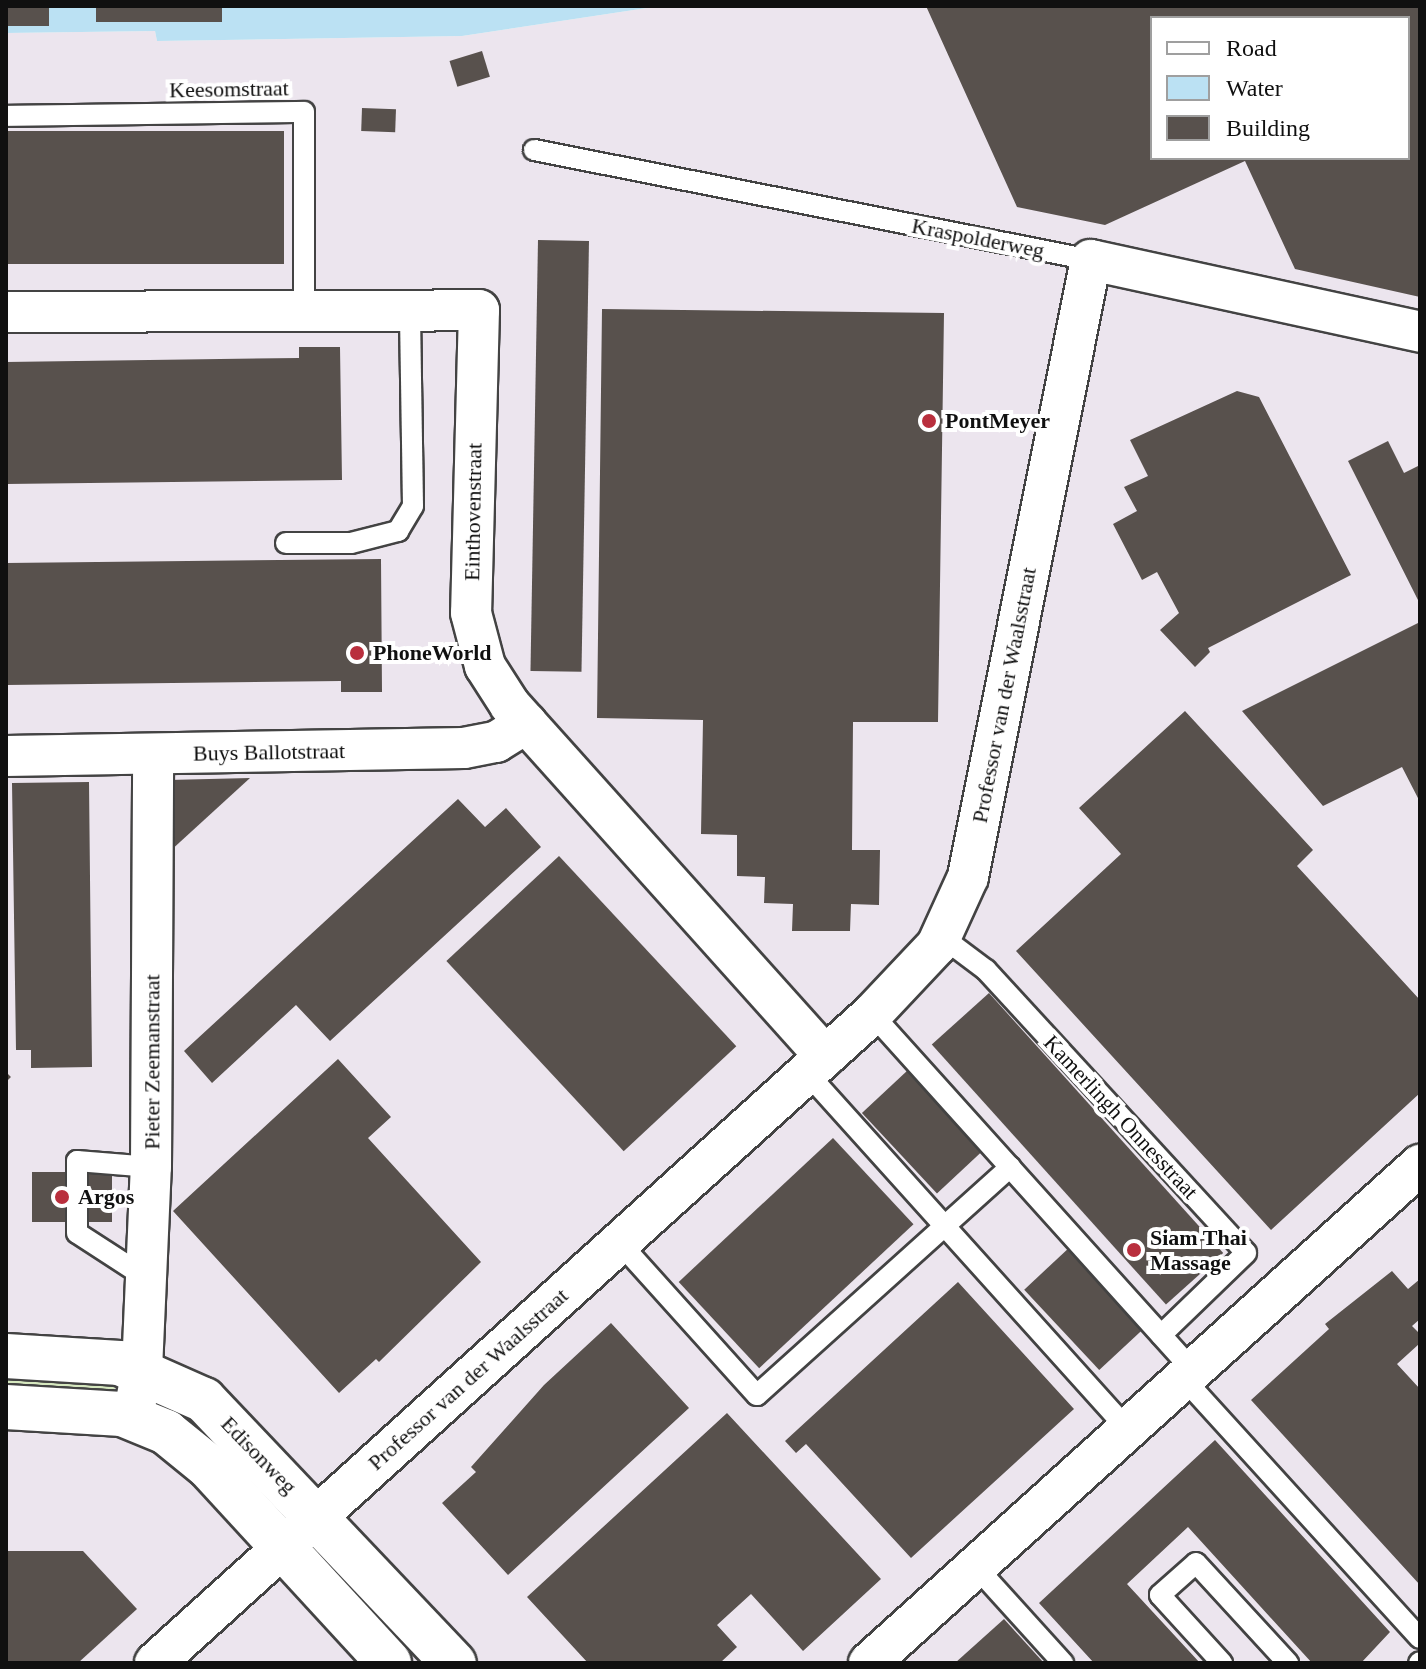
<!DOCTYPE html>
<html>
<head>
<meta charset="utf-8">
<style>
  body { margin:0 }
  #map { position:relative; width:1426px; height:1669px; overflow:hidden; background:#fefcf4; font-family:Georgia,serif }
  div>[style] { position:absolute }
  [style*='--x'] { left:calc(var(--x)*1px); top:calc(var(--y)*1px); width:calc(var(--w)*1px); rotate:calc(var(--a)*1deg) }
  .industrial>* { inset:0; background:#ece5ee }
  .green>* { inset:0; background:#d6e8bf; transform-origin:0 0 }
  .water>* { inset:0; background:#bbe1f3 }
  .building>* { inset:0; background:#58514d; transform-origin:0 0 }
  .roads { filter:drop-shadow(2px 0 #434343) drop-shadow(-2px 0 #434343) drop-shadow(0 2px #434343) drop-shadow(0 -2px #434343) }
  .service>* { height:20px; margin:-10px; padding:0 10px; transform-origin:10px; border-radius:10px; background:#fff }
  .minor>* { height:40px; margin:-20px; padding:0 20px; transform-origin:20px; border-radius:20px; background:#fff }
  .tertiary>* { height:44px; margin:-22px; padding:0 22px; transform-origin:22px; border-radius:22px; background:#fff }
  .dots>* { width:22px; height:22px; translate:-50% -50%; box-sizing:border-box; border:4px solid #fff; border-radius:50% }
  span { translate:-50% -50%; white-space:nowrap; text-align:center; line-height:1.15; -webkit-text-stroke:8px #fff; paint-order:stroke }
  .street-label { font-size:22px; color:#101010 }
  .poi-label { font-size:22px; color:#101010; font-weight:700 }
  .left { translate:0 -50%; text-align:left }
  .frame { position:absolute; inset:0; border:8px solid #101010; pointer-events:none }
  .legend { position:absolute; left:1150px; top:16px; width:260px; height:144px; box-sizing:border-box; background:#fff; border:2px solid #9f9f9f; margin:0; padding:10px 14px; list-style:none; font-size:24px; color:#101010 }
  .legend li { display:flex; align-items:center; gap:16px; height:40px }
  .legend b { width:40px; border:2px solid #9f9f9f }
</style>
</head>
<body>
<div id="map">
  <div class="industrial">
    <div style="clip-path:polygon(evenodd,660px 6px,1420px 6px,1420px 1663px,6px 1663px,6px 33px,155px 31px,157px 41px,462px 36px,660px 6px,1152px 18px,1408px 18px,1408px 158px,1152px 158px,1152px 18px)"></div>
  </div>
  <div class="green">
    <div style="left:6px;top:1374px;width:109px;height:23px;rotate:1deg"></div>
  </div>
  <div class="water">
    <div style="clip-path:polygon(6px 6px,660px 6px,462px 36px,157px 41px,155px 31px,6px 33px)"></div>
  </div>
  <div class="building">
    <div style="left:6px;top:6px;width:43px;height:20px"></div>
    <div style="left:96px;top:6px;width:126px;height:16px"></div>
    <div style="clip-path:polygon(evenodd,926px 6px,1420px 6px,1420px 297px,1295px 269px,1245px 161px,1105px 225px,1017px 207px,926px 6px,1152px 18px,1408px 18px,1408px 158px,1152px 158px,1152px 18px)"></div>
    <div style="left:482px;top:51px;width:27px;height:34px;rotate:73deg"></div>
    <div style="left:362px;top:108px;width:34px;height:23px;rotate:2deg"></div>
    <div style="left:284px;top:131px;width:133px;height:278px;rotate:90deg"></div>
    <div style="left:538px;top:240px;width:51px;height:431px;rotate:1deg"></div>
    <div style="clip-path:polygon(602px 309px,944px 313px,938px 722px,853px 722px,852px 850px,880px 850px,879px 905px,851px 904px,850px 931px,792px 931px,793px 904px,764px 903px,765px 877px,737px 876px,737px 835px,701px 834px,703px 720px,597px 718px)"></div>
    <div style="clip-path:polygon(299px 347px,340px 347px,342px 480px,6px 484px,6px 362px,299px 358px)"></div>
    <div style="clip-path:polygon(1237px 391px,1259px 397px,1351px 575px,1208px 648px,1210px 652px,1195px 667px,1160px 630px,1179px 613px,1157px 572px,1142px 580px,1113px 524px,1137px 511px,1124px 487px,1148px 476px,1130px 440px)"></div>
    <div style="clip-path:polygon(1388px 441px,1404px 473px,1420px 465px,1420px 604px,1348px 461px)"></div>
    <div style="clip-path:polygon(381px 559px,382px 692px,341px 692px,341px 681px,6px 685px,6px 563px)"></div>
    <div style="clip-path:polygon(1420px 622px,1420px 802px,1402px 767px,1323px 806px,1242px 711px)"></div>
    <div style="clip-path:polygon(1185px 711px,1313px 850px,1297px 866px,1420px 1000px,1420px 1093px,1271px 1230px,1016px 951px,1121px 854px,1079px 808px)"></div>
    <div style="clip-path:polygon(250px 778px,168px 853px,168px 780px)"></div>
    <div style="clip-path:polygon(89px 782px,92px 1067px,31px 1068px,31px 1050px,16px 1050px,12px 783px)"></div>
    <div style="clip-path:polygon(458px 799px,485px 827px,506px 808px,541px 847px,330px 1041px,296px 1005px,212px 1083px,184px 1051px)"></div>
    <div style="left:559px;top:856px;width:260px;height:154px;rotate:47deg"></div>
    <div style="left:989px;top:993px;width:350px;height:77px;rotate:48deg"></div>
    <div style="clip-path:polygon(338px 1059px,391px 1117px,368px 1138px,481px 1262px,379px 1362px,376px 1359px,339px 1393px,173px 1211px)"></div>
    <div style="left:908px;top:1070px;width:110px;height:63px;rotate:47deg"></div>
    <div style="left:6px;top:1072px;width:7px;height:140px;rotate:45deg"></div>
    <div style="left:833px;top:1138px;width:118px;height:211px;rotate:47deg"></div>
    <div style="left:32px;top:1172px;width:80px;height:50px"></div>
    <div style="left:1071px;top:1246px;width:110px;height:64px;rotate:47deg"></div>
    <div style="clip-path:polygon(1392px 1271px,1408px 1289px,1420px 1279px,1420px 1319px,1412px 1326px,1420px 1334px,1419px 1344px,1397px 1364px,1420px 1389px,1420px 1585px,1251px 1400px,1329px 1329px,1325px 1324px)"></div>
    <div style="clip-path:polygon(958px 1282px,1074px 1409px,911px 1558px,806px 1444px,796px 1453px,785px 1441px)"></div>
    <div style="clip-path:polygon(611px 1323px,689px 1408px,508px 1575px,442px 1503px,476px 1472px,471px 1467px,544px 1385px)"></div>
    <div style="clip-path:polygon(727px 1413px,881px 1579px,803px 1651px,751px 1594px,717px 1625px,737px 1647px,720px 1663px,588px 1663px,527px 1597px)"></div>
    <div style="clip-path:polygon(1215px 1440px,1390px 1632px,1361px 1663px,1312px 1663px,1188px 1527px,1127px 1584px,1200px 1663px,1094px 1663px,1039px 1603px)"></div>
    <div style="clip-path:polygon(6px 1551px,83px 1551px,137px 1609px,78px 1663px,6px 1663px)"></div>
    <div style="clip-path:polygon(1004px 1619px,1044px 1663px,955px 1663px)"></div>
  </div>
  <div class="roads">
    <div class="service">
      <div style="--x:6;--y:116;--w:298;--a:-0.8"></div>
      <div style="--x:304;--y:112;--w:198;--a:90"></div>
      <div style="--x:534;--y:150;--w:568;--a:11.17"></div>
      <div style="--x:286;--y:543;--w:65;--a:0"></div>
      <div style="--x:351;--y:543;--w:49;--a:-14.3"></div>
      <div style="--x:398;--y:531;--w:29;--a:-59"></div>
      <div style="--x:413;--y:506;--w:196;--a:-90.9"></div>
      <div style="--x:942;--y:937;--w:55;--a:36.9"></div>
      <div style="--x:986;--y:970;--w:384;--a:47.4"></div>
      <div style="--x:1246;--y:1253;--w:118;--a:136"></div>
      <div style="--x:872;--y:1014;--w:479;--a:48"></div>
      <div style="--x:806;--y:1072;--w:482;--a:48"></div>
      <div style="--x:619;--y:1242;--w:206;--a:48"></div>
      <div style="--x:757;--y:1395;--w:341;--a:-42"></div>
      <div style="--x:142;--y:1275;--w:77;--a:-147.1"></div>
      <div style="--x:77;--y:1233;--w:72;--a:-90"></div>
      <div style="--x:77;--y:1161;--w:74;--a:4.6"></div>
      <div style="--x:1184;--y:1379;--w:350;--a:47.7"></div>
      <div style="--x:976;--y:1567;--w:130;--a:47.8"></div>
      <div style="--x:1222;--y:1663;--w:92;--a:-132.4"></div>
      <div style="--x:1160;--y:1595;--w:48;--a:-41.6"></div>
      <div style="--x:1196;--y:1563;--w:136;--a:47.4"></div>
      <div style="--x:1419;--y:1663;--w:1;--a:-45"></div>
    </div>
    <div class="minor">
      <div style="--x:6;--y:312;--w:473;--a:-0.2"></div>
      <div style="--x:479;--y:310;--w:303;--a:91.5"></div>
      <div style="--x:471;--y:613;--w:55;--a:75.2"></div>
      <div style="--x:485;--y:666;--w:46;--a:57.3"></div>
      <div style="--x:510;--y:705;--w:472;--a:48.1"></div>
      <div style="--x:6;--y:756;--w:458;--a:-1"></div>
      <div style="--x:464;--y:748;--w:33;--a:-11"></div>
      <div style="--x:496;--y:742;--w:36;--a:-32"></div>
      <div style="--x:136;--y:1401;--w:32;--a:-79"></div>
      <div style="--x:142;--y:1370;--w:203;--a:-87.5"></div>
      <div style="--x:151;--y:1167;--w:413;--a:-89.7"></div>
      <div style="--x:155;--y:1663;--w:967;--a:-42.15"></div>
      <div style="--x:872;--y:1014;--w:95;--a:-46.7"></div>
      <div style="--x:937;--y:945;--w:75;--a:-65.5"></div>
      <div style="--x:968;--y:877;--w:629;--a:-78.73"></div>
      <div style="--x:1091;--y:260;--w:337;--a:12.3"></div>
      <div style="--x:869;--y:1663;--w:743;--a:-42.11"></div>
    </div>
    <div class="tertiary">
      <div style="--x:6;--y:1356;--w:114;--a:3.5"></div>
      <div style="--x:120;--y:1363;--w:92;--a:23.8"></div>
      <div style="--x:204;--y:1400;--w:363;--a:46.5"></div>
      <div style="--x:6;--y:1407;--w:116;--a:3.5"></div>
      <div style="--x:122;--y:1414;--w:48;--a:22.2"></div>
      <div style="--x:166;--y:1432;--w:55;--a:39.1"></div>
      <div style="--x:209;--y:1467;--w:266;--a:47.4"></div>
    </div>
  </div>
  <div class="dots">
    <div style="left:929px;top:421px;background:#b92f3d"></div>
    <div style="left:357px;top:653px;background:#b92f3d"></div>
    <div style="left:62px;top:1197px;background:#b92f3d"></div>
    <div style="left:1134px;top:1250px;background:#b92f3d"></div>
  </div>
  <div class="street-label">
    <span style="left:229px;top:89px;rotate:-1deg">Keesomstraat</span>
    <span style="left:978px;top:238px;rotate:11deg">Kraspolderweg</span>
    <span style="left:473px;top:512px;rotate:-89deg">Einthovenstraat</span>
    <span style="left:1004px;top:695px;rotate:-79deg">Professor van der Waalsstraat</span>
    <span style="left:269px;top:752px;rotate:-1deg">Buys Ballotstraat</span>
    <span style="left:152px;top:1062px;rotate:-90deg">Pieter Zeemanstraat</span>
    <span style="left:1121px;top:1117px;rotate:47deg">Kamerlingh Onnesstraat</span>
    <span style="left:468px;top:1379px;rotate:-42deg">Professor van der Waalsstraat</span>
    <span style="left:259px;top:1455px;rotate:46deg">Edisonweg</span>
  </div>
  <div class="poi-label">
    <span class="left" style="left:945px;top:421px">PontMeyer</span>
    <span class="left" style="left:373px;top:653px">PhoneWorld</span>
    <span class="left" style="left:78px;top:1197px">Argos</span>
    <span class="left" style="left:1150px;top:1250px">Siam Thai<br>Massage</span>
  </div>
  <div class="frame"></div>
  <ul class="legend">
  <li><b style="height:10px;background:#fff"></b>Road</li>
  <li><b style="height:22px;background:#bbe1f3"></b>Water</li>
  <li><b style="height:22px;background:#58514d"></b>Building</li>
  </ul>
</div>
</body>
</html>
